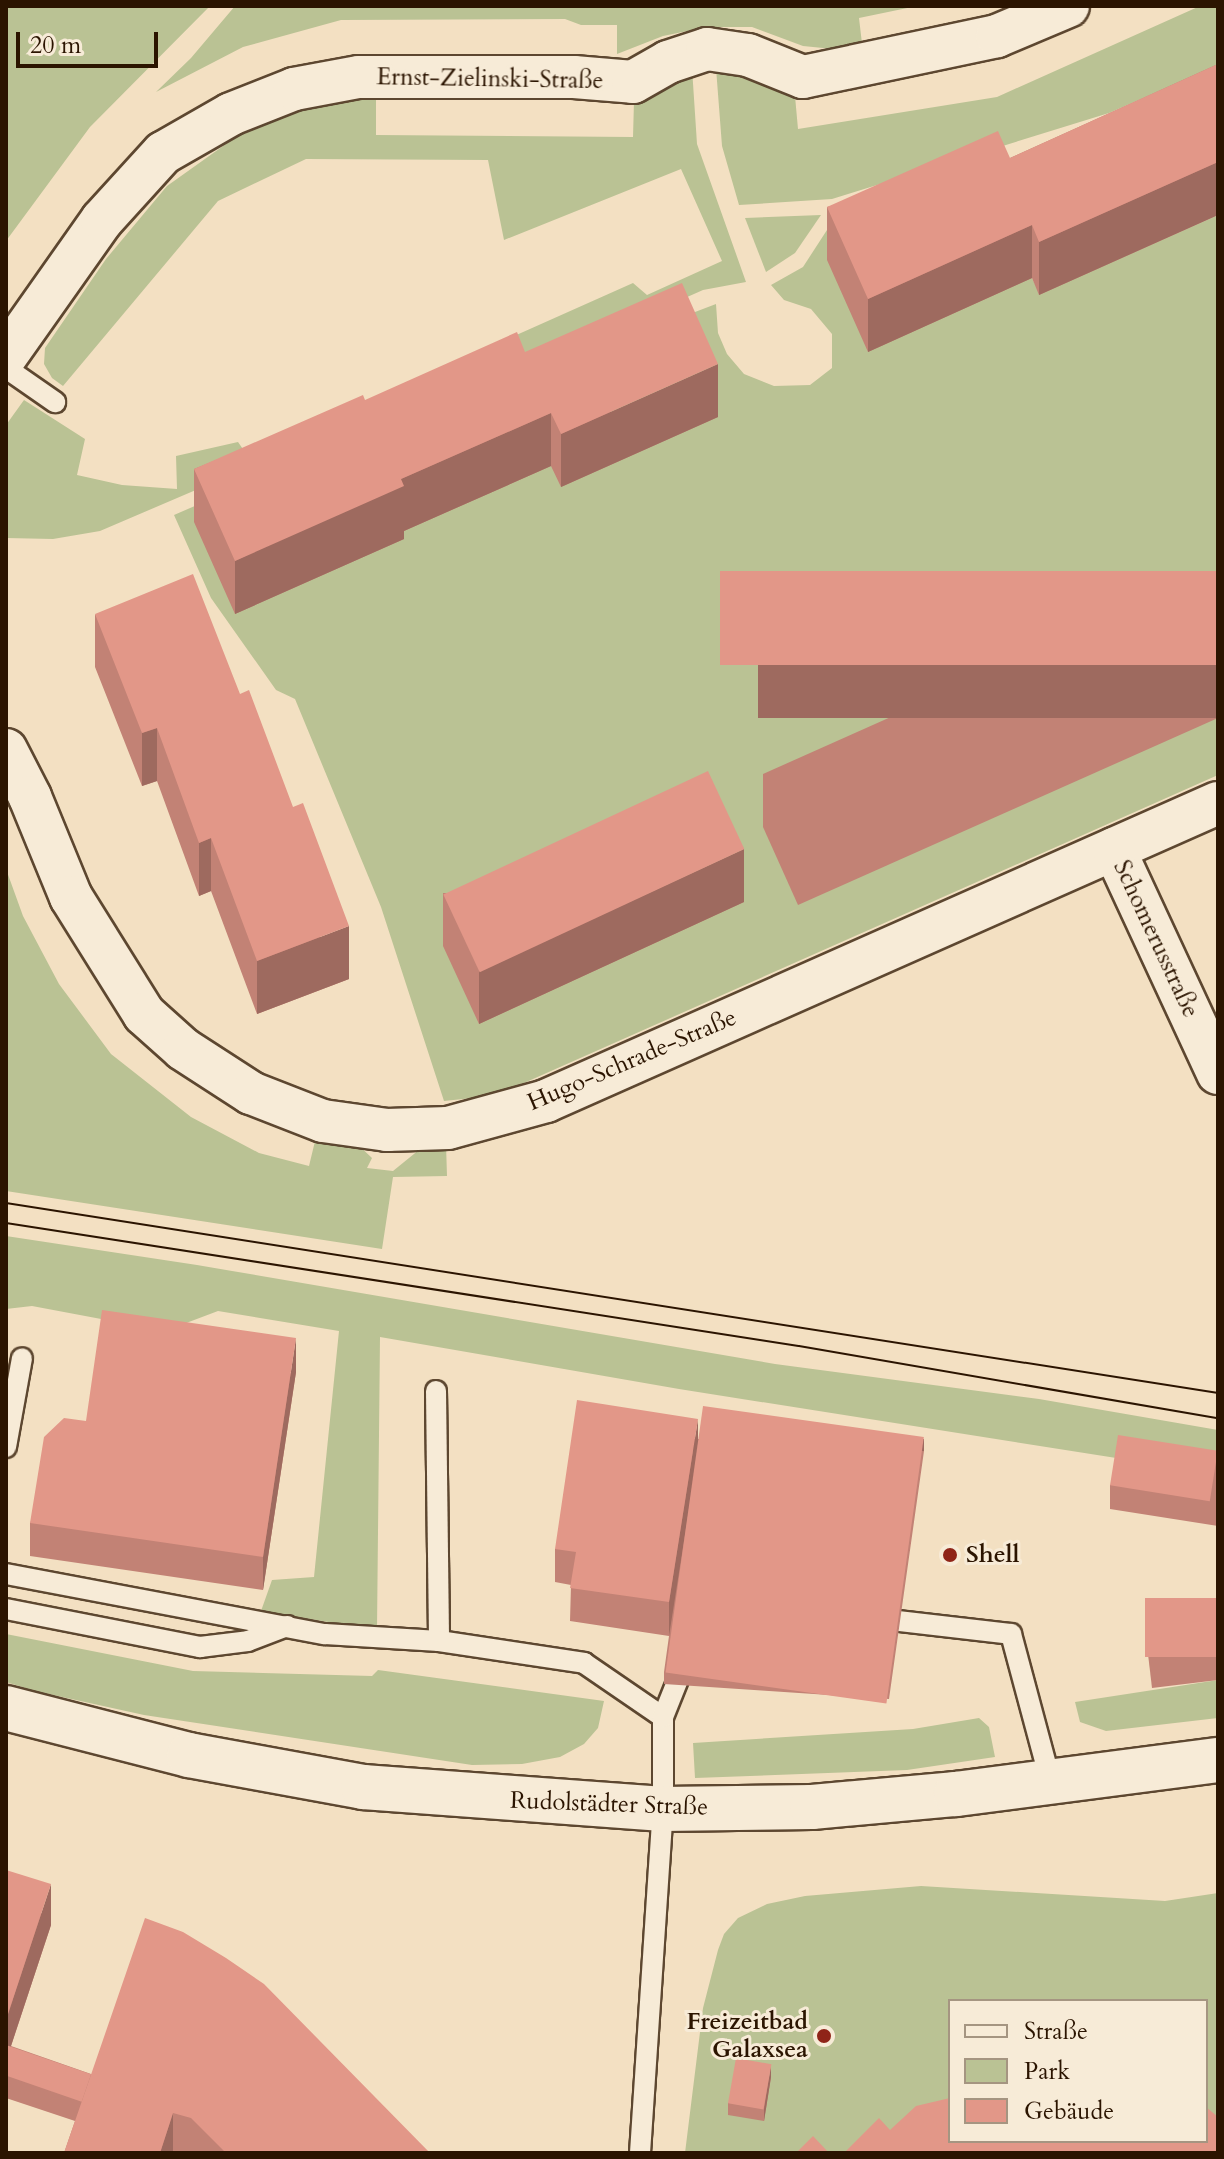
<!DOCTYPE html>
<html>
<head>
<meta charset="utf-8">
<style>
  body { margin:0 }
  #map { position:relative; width:1224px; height:2159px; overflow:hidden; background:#f3e0c2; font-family:Cardo,serif }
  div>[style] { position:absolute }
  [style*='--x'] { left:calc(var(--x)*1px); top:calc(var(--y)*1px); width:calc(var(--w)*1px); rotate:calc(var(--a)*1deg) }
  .green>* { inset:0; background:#bac294 }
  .roads { filter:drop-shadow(2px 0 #5d4730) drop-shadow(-2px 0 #5d4730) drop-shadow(0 2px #5d4730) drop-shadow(0 -2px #5d4730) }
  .lane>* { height:20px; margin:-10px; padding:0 10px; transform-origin:10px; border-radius:10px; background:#f7ebd7 }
  .street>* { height:42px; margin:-21px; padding:0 21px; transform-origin:21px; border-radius:21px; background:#f7ebd7 }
  .secondary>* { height:44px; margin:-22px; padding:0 22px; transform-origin:22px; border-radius:22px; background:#f7ebd7 }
  .tram>* { height:2px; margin:-1px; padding:0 1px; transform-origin:1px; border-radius:1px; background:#2b1400 }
  .wall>* { inset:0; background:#c28275 }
  .shaded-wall>* { inset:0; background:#9e6a5f; transform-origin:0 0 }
  .building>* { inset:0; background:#e29788; transform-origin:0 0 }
  .dots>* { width:22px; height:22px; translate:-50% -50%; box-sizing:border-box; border:4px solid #f7ebd7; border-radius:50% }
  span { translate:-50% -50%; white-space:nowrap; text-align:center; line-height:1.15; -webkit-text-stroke:6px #f7ebd7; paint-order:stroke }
  .street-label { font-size:24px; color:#2b1400 }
  .poi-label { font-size:24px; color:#2b1400; font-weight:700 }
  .left { translate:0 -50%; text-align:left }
  .right { translate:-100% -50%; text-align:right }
  .frame { position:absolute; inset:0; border:8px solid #2b1400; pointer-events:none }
  .legend { position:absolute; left:948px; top:1999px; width:260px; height:144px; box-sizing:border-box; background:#f7ebd7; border:2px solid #a59581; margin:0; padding:10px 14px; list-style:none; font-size:24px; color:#2b1400 }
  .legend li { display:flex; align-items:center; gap:16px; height:40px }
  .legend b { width:40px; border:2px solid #a59581 }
  .scale { position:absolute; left:16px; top:32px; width:142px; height:36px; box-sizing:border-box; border:4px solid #2b1400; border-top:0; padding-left:10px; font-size:24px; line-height:28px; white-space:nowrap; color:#2b1400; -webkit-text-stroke:6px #f7ebd7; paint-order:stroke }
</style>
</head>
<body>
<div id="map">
  <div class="green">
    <div style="clip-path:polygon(6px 6px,210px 6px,90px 127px,6px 241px)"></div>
    <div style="clip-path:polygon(235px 6px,917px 6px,859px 18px,863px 52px,803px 46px,752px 27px,707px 27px,663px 36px,617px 54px,617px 25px,581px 25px,565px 19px,341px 20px,243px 47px,156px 92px,191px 58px)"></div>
    <div style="clip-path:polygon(1200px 6px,1218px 6px,1218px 65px,1109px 113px,832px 199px,739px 205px,722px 146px,716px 68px,744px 68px,795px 96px,798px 129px,997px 97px)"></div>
    <div style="clip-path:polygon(692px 68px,697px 144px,746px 282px,703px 290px,633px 321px,495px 362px,100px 531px,53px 539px,6px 538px,6px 425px,24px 400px,85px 439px,77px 475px,122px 485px,177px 489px,176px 456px,238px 442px,247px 455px,633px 283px,647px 295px,722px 261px,681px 169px,504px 240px,488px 160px,306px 159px,218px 201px,63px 386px,52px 378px,44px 364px,45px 348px,106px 259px,167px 186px,233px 139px,293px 111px,341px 101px,376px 98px,376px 135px,633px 137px,634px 101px)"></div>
    <div style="clip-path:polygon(821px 215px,795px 253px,766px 272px,745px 218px)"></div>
    <div style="clip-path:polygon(1218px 215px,1218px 775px,524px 1083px,482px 1097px,444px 1101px,381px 907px,295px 699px,276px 690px,211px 598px,174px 515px,499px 374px,632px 336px,716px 304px,718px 333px,727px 354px,744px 374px,774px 386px,810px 385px,832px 368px,832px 334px,811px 309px,784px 300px,771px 285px,803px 267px,827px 230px,1032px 278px,1040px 294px)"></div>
    <div style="clip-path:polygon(6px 869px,23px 916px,59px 984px,111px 1054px,191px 1117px,259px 1153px,309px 1166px,316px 1137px,354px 1141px,372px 1158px,367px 1168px,393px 1171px,425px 1145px,446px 1144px,447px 1176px,393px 1177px,382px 1249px,6px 1191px)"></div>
    <div style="clip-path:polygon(6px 1236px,197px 1265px,775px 1364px,1039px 1399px,1218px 1430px,1218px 1474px,679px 1389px,380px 1337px,377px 1630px,261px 1611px,272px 1580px,314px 1577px,339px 1331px,218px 1311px,165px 1331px,32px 1306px,6px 1309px)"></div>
    <div style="clip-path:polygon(6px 1634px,193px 1671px,372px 1676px,378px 1670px,604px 1701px,598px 1728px,584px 1744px,560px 1757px,522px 1764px,472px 1765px,144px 1715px,35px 1691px,6px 1682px)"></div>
    <div style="clip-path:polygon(1218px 1680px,1218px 1718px,1106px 1731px,1080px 1722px,1075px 1702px)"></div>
    <div style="clip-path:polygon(979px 1718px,989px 1727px,995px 1757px,907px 1770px,695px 1778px,693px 1743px,913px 1729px)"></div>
    <div style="clip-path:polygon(evenodd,921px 1886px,1165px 1901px,1218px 1893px,1218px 2153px,685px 2153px,703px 2008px,718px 1950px,724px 1934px,738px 1918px,767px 1904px,805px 1896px,921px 1886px,950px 2001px,1206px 2001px,1206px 2141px,950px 2141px,950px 2001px)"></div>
  </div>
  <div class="roads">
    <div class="lane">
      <div style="--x:6;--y:368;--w:60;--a:34.8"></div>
      <div style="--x:436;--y:1391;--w:250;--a:89.3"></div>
      <div style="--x:439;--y:1641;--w:147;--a:8.6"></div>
      <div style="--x:584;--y:1663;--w:96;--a:34.4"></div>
      <div style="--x:6;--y:1447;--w:90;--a:-79.8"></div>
      <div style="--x:6;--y:1574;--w:325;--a:10.7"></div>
      <div style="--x:325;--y:1634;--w:114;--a:3.5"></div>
      <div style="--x:6;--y:1609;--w:198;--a:11.1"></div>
      <div style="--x:200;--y:1647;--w:48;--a:-7.1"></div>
      <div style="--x:248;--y:1641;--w:42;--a:-21"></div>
      <div style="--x:873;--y:1618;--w:139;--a:6.6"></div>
      <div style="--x:1011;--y:1634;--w:151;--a:75"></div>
      <div style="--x:640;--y:2153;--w:345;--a:-86.2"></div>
      <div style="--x:663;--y:1809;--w:92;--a:-90"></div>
      <div style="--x:663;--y:1717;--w:59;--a:-68.2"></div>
    </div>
    <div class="street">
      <div style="--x:6;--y:356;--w:166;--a:-54.8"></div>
      <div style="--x:102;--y:220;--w:91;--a:-47.7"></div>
      <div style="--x:163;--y:153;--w:78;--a:-29.8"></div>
      <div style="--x:231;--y:114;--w:68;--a:-21.6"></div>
      <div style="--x:294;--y:89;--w:66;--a:-10.5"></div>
      <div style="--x:359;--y:77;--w:215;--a:0"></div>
      <div style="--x:574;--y:77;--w:59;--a:4.8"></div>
      <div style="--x:633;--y:82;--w:40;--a:-29.7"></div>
      <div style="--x:668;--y:62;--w:41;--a:-18.4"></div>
      <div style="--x:707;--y:49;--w:41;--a:8.3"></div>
      <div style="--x:748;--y:55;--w:59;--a:21.8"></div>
      <div style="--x:803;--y:77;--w:198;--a:-11.9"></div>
      <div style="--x:997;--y:36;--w:77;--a:-22.9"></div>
      <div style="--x:6;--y:750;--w:53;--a:62.9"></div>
      <div style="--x:30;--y:797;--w:108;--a:67.7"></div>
      <div style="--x:71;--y:897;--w:138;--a:58"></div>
      <div style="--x:144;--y:1014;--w:52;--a:41.9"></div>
      <div style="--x:183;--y:1049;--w:81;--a:32.9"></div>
      <div style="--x:251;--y:1093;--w:77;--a:21.3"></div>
      <div style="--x:323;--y:1121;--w:65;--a:8"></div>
      <div style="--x:387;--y:1130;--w:61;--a:-1.9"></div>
      <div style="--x:448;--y:1128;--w:102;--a:-15.4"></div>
      <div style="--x:546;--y:1101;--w:735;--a:-23.92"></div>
      <div style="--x:1114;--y:849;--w:247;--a:65.1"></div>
    </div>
    <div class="secondary">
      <div style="--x:6;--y:1708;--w:189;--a:14.4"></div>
      <div style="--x:189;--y:1755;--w:177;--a:10.4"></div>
      <div style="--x:363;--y:1787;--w:301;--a:4.2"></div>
      <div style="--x:663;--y:1809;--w:149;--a:-0.8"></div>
      <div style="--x:812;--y:1807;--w:145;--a:-5.2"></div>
      <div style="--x:956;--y:1794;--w:264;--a:-7.4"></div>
    </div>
  </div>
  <div class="tram">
    <div style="--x:6;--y:1203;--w:1227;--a:8.91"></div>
    <div style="--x:6;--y:1223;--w:802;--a:8.82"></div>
    <div style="--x:799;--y:1346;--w:425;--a:9.8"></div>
  </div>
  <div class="wall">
    <div style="clip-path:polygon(1218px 64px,1218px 215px,1039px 295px,1032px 278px,868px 352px,827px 260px,827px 207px,1010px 158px)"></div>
    <div style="clip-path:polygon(365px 400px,718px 417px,561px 487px,551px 466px,404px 531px,404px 539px,235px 614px,194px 522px,194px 469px)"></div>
    <div style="clip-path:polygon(1218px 571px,1218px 718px,798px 905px,763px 827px,763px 774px)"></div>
    <div style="clip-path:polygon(95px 614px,349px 979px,257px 1014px,211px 891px,199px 896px,157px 781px,142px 786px,95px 667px)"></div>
    <div style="clip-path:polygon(443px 893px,744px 902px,479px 1024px,443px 946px)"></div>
    <div style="clip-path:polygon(296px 1372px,263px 1590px,30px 1556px,30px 1523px,86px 1421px)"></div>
    <div style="clip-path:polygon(698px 1441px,924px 1451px,889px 1699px,664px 1684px,664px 1672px,669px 1636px,570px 1621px,571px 1585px,555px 1582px,555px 1549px)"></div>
    <div style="clip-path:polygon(1218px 1451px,1218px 1526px,1110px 1509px,1110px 1485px)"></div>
    <div style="clip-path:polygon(1218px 1598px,1218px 1680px,1152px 1688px,1145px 1629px,1145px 1606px)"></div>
    <div style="clip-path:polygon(6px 1870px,51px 1925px,11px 2046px,91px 2074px,430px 2153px,64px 2153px,75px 2121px,6px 2098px)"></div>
    <div style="clip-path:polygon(771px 2077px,764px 2121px,728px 2115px,728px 2103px)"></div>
  </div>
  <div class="shaded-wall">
    <div style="clip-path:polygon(1218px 162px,1218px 215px,1039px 295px,1039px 242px)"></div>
    <div style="clip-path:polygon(1032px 225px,1032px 278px,868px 352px,868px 299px)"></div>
    <div style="clip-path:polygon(718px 364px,718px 417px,561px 487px,561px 434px)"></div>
    <div style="clip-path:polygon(551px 413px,551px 466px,404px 531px,404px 539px,235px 614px,235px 561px,401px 479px)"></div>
    <div style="left:1218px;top:665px;width:53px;height:460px;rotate:90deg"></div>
    <div style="clip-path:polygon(157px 728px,157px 781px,142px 786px,142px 733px)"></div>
    <div style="clip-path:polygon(211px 838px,211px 891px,199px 896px,199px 843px)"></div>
    <div style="clip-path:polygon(744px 849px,744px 902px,479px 1024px,479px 971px)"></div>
    <div style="clip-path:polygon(349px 926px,349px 979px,257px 1014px,257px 961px)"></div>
    <div style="clip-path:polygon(296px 1338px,296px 1372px,263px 1590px,263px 1557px)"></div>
    <div style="clip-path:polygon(698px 1419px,698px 1452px,669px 1636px,669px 1602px)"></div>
    <div style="left:924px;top:1439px;width:12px;height:250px;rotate:90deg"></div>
    <div style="clip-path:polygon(51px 1884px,51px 1925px,6px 2061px,6px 2020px)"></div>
    <div style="clip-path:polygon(771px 2064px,771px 2077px,764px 2121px,764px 2109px)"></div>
    <div style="clip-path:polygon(173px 2113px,173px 2153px,160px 2153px)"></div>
  </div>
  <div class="building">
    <div style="clip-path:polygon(1218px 64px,1218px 162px,1039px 242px,1032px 225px,868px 299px,827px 207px,998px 131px,1010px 158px)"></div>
    <div style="clip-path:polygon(682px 283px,718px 364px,561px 434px,551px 413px,401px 479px,404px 486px,235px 561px,194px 469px,363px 395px,365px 400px,517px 332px,525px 352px)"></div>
    <div style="left:1218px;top:571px;width:94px;height:498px;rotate:90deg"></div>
    <div style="clip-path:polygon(193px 574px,240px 694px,249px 690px,293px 807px,303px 803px,349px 926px,257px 961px,211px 838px,199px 843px,157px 728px,142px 733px,95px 614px)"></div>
    <div style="left:708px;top:771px;width:86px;height:292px;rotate:65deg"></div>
    <div style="clip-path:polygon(102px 1310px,296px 1338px,263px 1557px,30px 1523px,44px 1437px,64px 1418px,86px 1421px)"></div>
    <div style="clip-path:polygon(577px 1400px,698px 1419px,669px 1602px,570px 1588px,576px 1552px,555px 1549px)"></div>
    <div style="left:703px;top:1406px;width:223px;height:269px;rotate:8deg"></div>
    <div style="left:1118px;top:1435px;width:101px;height:51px;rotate:9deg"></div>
    <div style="left:1218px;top:1598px;width:59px;height:73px;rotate:90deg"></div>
    <div style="clip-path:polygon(6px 1870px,51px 1884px,6px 2020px)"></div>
    <div style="clip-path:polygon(145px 1918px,183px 1932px,226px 1958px,264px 1984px,430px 2153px,226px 2153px,191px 2118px,173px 2113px,160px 2153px,64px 2153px)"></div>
    <div style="left:6px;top:2045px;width:90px;height:29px;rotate:19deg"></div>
    <div style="left:736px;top:2058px;width:36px;height:46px;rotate:10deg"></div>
    <div style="clip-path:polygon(950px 2098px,950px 2141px,1206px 2141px,1206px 2107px,1218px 2117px,1218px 2153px,844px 2153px,879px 2118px,890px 2130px,916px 2106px)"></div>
    <div style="clip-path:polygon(813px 2136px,829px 2153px,796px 2153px)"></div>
  </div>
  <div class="dots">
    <div style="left:950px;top:1555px;background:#8f2418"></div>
    <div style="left:824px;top:2036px;background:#8f2418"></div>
  </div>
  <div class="street-label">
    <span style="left:490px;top:79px;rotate:1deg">Ernst-Zielinski-Straße</span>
    <span style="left:1156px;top:939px;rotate:65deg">Schomerusstraße</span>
    <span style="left:632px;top:1060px;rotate:-23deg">Hugo-Schrade-Straße</span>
    <span style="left:609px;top:1804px;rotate:2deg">Rudolstädter Straße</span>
  </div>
  <div class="poi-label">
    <span class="left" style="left:966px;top:1555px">Shell</span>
    <span class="right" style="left:808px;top:2036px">Freizeitbad<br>Galaxsea</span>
  </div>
  <div class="frame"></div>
  <ul class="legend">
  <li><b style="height:10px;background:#f7ebd7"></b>Straße</li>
  <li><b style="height:22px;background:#bac294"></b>Park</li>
  <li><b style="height:22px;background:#e29788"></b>Gebäude</li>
  </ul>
  <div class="scale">20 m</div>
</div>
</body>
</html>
